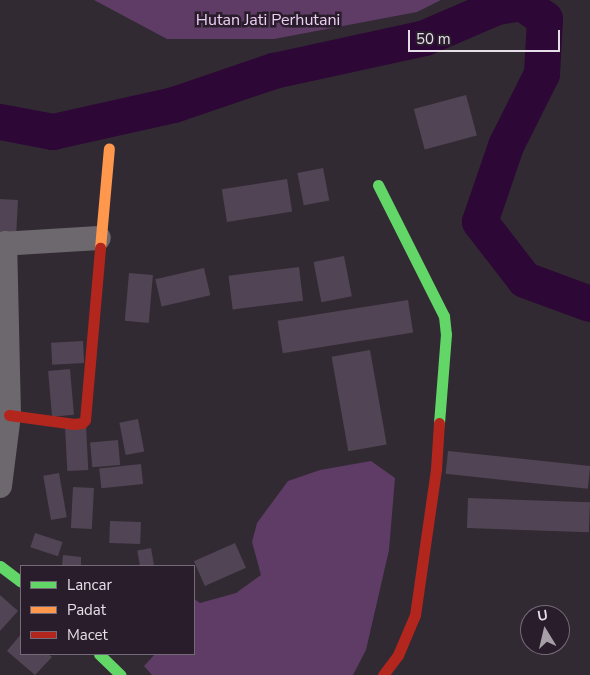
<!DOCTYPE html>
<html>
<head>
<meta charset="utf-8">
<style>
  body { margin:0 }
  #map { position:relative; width:590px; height:675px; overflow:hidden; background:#312a32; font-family:"Nunito Sans",sans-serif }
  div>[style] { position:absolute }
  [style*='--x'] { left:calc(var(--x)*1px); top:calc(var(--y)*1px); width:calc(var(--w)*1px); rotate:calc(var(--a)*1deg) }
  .green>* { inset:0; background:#5e3c65 }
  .river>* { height:36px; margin:-18px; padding:0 18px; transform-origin:18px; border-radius:18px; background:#2d0736 }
  .building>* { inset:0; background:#514454; transform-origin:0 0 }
  .street>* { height:24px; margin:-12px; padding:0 12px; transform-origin:12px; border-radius:12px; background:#6d686e }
  .fast>* { height:11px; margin:-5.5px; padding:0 5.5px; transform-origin:5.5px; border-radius:5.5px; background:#63d668 }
  .slow>* { height:11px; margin:-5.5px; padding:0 5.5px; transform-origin:5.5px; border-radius:5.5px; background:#ff974d }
  .jam>* { height:11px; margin:-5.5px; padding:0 5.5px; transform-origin:5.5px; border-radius:5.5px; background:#b3261e }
  span { translate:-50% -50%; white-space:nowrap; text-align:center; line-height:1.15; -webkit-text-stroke:5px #291d2c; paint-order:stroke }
  .park-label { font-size:16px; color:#edcef4 }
  .legend { position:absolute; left:20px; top:565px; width:175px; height:90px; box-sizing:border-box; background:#291d2c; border:1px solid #756a77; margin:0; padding:6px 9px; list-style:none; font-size:15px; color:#e6dee8 }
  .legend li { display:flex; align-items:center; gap:10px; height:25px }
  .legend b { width:25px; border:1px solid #756a77 }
  .north { position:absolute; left:520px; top:605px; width:50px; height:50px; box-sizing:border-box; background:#291d2c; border:1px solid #756a77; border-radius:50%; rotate:351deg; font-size:14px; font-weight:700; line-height:20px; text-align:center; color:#e6dee8 }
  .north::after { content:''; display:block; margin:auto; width:18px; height:22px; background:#a79fa8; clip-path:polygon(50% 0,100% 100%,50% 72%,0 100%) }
  .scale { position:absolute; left:408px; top:30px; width:152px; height:22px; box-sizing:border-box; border:2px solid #e6dee8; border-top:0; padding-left:6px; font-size:15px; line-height:18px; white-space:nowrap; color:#e6dee8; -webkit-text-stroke:4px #291d2c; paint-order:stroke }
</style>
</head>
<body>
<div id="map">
  <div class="green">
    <div style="clip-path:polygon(94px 0,441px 0,417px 12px,274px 39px,167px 39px)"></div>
    <div style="clip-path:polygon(371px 461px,395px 478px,389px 550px,366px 650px,353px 675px,152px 675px,144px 666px,155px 654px,194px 654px,194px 599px,200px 603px,236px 593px,261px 575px,252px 542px,257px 523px,288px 481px,320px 470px)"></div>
  </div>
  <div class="river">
    <div style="--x:0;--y:122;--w:54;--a:10.7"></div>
    <div style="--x:53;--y:132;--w:124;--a:-12.6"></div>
    <div style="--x:174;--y:105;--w:106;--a:-18.8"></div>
    <div style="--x:274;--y:71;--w:155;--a:-12.3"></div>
    <div style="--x:425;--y:38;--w:78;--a:-23.3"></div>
    <div style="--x:497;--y:7;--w:25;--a:-9"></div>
    <div style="--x:522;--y:3;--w:28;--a:35"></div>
    <div style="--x:545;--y:19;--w:55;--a:93.1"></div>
    <div style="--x:542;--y:74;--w:80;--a:116.6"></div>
    <div style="--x:506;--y:146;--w:80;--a:108.9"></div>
    <div style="--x:480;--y:222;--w:73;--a:52.2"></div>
    <div style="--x:525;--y:280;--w:69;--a:20.3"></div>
  </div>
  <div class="building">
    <div style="left:466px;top:95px;width:42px;height:54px;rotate:75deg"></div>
    <div style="left:323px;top:168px;width:33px;height:26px;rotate:79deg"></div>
    <div style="left:287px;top:179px;width:33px;height:66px;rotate:81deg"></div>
    <div style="left:0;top:199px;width:18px;height:37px;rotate:3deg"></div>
    <div style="left:344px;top:256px;width:41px;height:31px;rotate:79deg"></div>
    <div style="left:299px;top:267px;width:34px;height:71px;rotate:83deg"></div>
    <div style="left:204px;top:268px;width:28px;height:50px;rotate:77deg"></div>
    <div style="left:129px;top:273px;width:24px;height:48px;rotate:5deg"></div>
    <div style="left:408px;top:300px;width:33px;height:132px;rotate:81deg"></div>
    <div style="left:83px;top:341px;width:22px;height:32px;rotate:87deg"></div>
    <div style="left:370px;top:350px;width:96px;height:39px;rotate:80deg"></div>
    <div style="left:70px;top:369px;width:46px;height:22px;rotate:85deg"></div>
    <div style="left:138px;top:419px;width:33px;height:19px;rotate:79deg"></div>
    <div style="left:86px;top:426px;width:44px;height:21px;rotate:87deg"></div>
    <div style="left:118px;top:440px;width:25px;height:28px;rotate:85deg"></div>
    <div style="left:448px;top:451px;width:143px;height:23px;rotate:6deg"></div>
    <div style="left:141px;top:464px;width:20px;height:42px;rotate:84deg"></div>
    <div style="left:59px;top:473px;width:45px;height:16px;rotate:80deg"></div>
    <div style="left:73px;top:487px;width:21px;height:41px;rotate:3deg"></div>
    <div style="left:468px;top:498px;width:122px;height:30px;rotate:2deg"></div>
    <div style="left:110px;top:521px;width:31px;height:22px;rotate:2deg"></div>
    <div style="left:35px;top:533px;width:29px;height:15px;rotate:18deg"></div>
    <div style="left:235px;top:543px;width:27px;height:45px;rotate:66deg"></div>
    <div style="left:151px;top:548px;width:17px;height:14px;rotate:80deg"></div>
    <div style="clip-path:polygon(63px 555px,81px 557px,81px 566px,62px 566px)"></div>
    <div style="clip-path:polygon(0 595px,18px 611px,0 631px)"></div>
    <div style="clip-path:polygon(21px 634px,21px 654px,48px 654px,52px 657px,35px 675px,7px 651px)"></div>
  </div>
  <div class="street">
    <div style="--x:0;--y:244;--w:99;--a:-3.5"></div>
    <div style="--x:0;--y:486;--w:72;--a:-82.8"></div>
    <div style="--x:9;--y:415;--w:172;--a:-91.3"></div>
  </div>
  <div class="fast">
    <div style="--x:378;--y:185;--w:147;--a:63.3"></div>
    <div style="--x:444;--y:316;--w:18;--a:84"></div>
    <div style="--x:446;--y:334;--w:89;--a:94.5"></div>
    <div style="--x:0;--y:566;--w:26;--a:37"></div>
    <div style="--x:99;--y:654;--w:30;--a:44"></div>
  </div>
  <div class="slow">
    <div style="--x:100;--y:248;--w:100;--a:-84.9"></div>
  </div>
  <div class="jam">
    <div style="--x:9;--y:415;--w:66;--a:7.9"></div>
    <div style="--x:74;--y:424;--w:8;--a:-7"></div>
    <div style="--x:82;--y:423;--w:4;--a:-45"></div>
    <div style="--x:85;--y:420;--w:173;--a:-85"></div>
    <div style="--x:383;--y:675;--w:25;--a:-53"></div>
    <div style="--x:398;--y:655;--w:43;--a:-67"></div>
    <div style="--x:415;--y:615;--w:148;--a:-81.8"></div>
    <div style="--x:436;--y:469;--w:46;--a:-86.3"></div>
  </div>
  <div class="park-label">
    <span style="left:268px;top:20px">Hutan Jati Perhutani</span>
  </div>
  <ul class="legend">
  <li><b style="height:6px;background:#63d668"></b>Lancar</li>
  <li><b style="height:6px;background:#ff974d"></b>Padat</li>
  <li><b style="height:6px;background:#b3261e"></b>Macet</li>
  </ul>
  <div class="north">U</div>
  <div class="scale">50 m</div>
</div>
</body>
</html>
